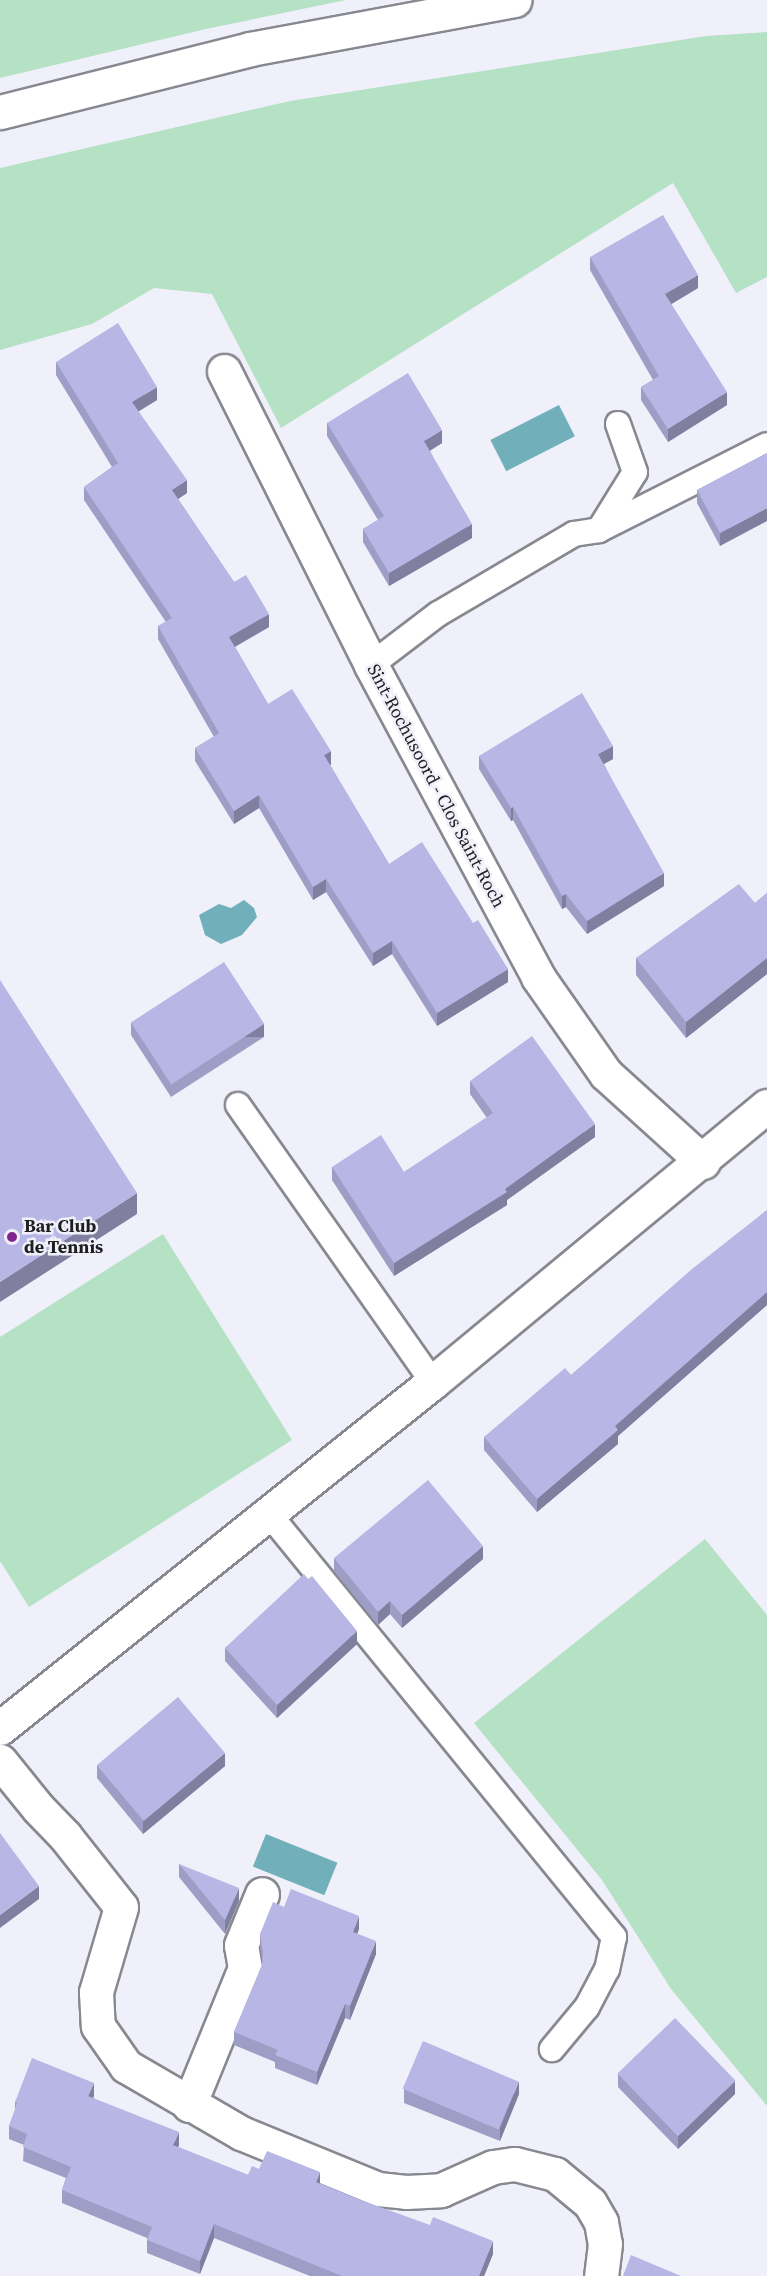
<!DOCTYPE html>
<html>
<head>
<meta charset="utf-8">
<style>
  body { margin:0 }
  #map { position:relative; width:767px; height:2276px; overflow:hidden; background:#f0f0fa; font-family:"Source Serif 4",serif }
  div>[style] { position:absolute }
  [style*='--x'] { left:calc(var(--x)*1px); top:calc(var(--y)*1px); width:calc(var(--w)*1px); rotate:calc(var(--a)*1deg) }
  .green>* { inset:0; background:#b5e1c5 }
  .water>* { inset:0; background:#71b0ba; transform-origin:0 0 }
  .roads { filter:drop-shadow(2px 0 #888891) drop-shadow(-2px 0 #888891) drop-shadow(0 2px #888891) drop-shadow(0 -2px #888891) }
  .service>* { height:24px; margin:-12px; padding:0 12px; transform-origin:12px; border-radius:12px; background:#fff }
  .minor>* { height:33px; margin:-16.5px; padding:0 16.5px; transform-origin:16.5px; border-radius:16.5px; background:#fff }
  .motorway>* { height:33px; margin:-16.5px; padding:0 16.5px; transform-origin:16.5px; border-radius:16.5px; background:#fff }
  .wall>* { inset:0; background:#9d9dc5 }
  .shaded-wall>* { inset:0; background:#807fa0; transform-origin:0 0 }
  .building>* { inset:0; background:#b7b6e5; transform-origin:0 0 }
  .dots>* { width:16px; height:16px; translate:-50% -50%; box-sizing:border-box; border:3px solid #f0f0fa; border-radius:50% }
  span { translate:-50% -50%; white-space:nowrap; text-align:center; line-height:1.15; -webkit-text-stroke:5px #f0f0fa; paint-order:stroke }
  .street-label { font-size:18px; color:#1e1e21 }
  .poi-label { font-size:18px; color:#1e1e21; font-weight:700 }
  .left { translate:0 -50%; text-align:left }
</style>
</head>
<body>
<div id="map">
  <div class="green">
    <div style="clip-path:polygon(0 0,346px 0,206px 29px,0 78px)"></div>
    <div style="clip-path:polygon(767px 32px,767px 277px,736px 293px,673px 183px,281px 428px,212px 294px,154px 288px,92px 324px,0 350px,0 168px,290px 101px,706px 36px)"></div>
    <div style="clip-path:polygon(163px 1234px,292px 1440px,29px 1607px,0 1561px,0 1337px)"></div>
    <div style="clip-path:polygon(705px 1539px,767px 1615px,767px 2106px,671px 1989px,602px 1880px,474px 1723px)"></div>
  </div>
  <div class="water">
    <div style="left:559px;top:405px;width:35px;height:77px;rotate:63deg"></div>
    <div style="clip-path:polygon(244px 900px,254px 908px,257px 917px,242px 935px,221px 944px,205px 935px,199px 915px,219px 904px,231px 908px)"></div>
    <div style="left:266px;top:1834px;width:77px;height:35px;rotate:22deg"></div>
  </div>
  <div class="roads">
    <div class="service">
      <div style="--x:599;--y:530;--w:68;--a:-58.2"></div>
      <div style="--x:635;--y:472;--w:51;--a:-109.5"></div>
      <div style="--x:371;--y:665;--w:84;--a:-37.3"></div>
      <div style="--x:438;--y:614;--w:158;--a:-30.5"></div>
      <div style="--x:574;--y:534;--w:25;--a:-9"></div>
      <div style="--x:599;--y:530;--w:188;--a:-26.8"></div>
      <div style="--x:238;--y:1105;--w:339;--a:54.9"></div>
      <div style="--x:269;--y:1514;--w:546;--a:50.8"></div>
      <div style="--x:614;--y:1937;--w:33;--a:102"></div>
      <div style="--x:607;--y:1969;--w:43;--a:117.8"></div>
      <div style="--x:587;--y:2007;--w:55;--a:129.8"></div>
    </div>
    <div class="minor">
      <div style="--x:224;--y:371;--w:329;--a:63.4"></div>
      <div style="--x:371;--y:665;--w:354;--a:61.8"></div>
      <div style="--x:538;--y:977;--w:118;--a:55"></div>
      <div style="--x:606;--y:1074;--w:131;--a:42.2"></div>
      <div style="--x:0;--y:1728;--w:554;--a:-38.63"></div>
      <div style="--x:433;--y:1382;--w:433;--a:-39.6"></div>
      <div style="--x:0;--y:1761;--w:60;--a:51"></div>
      <div style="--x:38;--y:1808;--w:39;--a:46"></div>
      <div style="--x:65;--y:1836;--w:90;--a:51.7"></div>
      <div style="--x:121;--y:1907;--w:89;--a:106.4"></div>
      <div style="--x:96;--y:1992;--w:34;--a:87"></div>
      <div style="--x:98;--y:2026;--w:49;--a:55"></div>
      <div style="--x:126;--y:2066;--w:133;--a:30.2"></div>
      <div style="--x:241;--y:2133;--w:148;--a:22.2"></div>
      <div style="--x:378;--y:2189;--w:28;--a:6"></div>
      <div style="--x:406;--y:2192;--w:35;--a:-3"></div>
      <div style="--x:441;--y:2190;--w:57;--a:-23.9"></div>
      <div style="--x:493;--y:2167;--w:22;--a:-8"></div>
      <div style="--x:515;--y:2164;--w:41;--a:14"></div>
      <div style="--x:555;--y:2174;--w:45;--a:39.6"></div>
      <div style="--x:590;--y:2203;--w:22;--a:60"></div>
      <div style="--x:601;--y:2222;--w:22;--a:80"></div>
      <div style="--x:605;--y:2244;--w:32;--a:97"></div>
      <div style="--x:189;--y:2105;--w:148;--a:-67.8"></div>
      <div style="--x:245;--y:1968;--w:23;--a:-100"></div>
      <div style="--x:241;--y:1945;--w:55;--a:-67.6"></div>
    </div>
    <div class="motorway">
      <div style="--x:0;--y:112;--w:258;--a:-14.1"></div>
      <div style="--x:250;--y:49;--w:269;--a:-10.5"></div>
    </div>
  </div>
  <div class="wall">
    <div style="clip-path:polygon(590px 257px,698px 288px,671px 304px,727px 405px,668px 442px,641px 400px,641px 387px,653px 380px,590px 270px)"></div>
    <div style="clip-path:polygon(56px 362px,157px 400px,138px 412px,187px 493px,178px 499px,234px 582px,269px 627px,235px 647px,268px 704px,331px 765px,330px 765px,389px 864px,508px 982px,437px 1026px,392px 954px,373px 966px,326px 892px,313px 900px,259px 808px,234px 824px,195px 761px,195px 748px,214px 737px,158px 639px,158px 626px,166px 622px,84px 500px,84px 487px,112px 467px,56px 375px)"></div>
    <div style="clip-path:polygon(327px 423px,442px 443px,430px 451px,472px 538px,389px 586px,363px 542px,363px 529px,378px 520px,327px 436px)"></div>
    <div style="clip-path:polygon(767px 453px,720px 546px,697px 503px,697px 490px)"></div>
    <div style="clip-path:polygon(479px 756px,613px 759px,604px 764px,664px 886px,587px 934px,566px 907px,562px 909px,513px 820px,511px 821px,479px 769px)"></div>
    <div style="clip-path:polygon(767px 893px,767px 974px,686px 1038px,636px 975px,636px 958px,755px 903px)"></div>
    <div style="clip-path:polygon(131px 1022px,264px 1037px,171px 1097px,131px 1035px)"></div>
    <div style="clip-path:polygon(470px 1081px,595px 1137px,507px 1200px,507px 1205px,394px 1276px,332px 1180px,332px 1167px,404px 1172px,487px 1118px,470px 1094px)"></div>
    <div style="clip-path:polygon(767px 1210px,767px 1305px,618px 1436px,618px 1444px,537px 1512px,484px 1450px,484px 1437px,571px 1375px)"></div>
    <div style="clip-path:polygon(334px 1558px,483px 1559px,402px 1628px,390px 1614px,378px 1625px,334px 1571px)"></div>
    <div style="clip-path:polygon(308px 1579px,357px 1644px,277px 1718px,225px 1661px,225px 1648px)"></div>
    <div style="clip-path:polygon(97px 1765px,225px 1766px,143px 1834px,97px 1778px)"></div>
    <div style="clip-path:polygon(179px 1864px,239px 1901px,225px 1934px,179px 1877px)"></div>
    <div style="clip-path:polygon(284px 1907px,359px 1929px,357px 1934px,376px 1954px,350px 2020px,345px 2018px,317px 2085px,275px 2068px,275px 2062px,234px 2045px,234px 2032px,262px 1965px,262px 1959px,260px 1947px,260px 1934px)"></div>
    <div style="clip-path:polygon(618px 2074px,735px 2094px,678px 2149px,618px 2087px)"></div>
    <div style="clip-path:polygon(404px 2089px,519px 2094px,500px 2141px,404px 2103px)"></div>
    <div style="clip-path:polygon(94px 2096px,93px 2098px,179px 2145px,178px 2147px,248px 2175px,259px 2169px,320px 2183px,493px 2254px,484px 2276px,310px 2276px,214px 2238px,200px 2274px,147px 2253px,147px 2238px,62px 2203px,62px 2190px,66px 2178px,23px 2161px,24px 2145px,9px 2139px,9px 2126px,15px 2111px,15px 2102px)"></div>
  </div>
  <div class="shaded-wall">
    <div style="clip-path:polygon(698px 275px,698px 288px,665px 308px,665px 294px)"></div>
    <div style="clip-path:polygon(157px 387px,157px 400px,132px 415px,132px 402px)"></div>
    <div style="clip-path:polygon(727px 392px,727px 405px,668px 442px,668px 429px)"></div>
    <div style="clip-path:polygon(442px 430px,442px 443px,424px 454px,424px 441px)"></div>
    <div style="clip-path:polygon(187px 480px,187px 493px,172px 503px,172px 490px)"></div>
    <div style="clip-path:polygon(767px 508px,767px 521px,720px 546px,720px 533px)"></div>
    <div style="clip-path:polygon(472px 524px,472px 538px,389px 586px,389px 573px)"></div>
    <div style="clip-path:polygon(269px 614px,269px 627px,229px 650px,229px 637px)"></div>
    <div style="clip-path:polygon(613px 746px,613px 759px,598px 767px,598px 754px)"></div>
    <div style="clip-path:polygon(331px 751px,331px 765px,324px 768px,324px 755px)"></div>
    <div style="clip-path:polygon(259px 795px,259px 808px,234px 824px,234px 811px)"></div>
    <div style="clip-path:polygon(513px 807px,513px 820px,511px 821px,511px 808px)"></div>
    <div style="clip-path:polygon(664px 873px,664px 886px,587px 934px,587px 921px)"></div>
    <div style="clip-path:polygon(326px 879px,326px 892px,313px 900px,313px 887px)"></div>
    <div style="clip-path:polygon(566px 894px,566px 907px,562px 909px,562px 896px)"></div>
    <div style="clip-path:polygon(392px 941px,392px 954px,373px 966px,373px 953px)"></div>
    <div style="clip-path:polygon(767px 958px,767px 974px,686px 1038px,686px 1022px)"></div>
    <div style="clip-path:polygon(508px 969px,508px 982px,437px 1026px,437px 1013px)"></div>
    <div style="left:264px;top:1024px;width:13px;height:111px;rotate:90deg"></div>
    <div style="clip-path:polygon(595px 1124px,595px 1137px,507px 1200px,507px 1205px,394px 1276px,394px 1263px,505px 1189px)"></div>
    <div style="clip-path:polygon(137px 1193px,137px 1214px,0 1302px,0 1282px)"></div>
    <div style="clip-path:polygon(767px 1292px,767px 1305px,618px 1436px,618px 1444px,537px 1512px,537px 1499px,615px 1426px)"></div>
    <div style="clip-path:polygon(483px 1546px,483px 1559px,402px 1628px,402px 1615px)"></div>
    <div style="clip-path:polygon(390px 1601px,390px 1614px,378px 1625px,378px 1612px)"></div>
    <div style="clip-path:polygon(357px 1631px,357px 1644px,277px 1718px,277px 1705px)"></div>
    <div style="clip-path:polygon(225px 1753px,225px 1766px,143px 1834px,143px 1821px)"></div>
    <div style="clip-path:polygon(39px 1886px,39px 1899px,0 1928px,0 1915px)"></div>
    <div style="clip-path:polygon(239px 1888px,239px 1901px,225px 1934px,225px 1920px)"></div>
    <div style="clip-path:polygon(359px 1916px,359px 1929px,353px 1945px,353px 1932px)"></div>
    <div style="clip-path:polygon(376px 1941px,376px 1954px,350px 2020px,350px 2006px)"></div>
    <div style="clip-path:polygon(345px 2004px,345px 2018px,317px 2085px,317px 2072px)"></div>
    <div style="clip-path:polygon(519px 2081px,519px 2094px,500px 2141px,500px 2128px)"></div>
    <div style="clip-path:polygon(735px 2081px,735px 2094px,678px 2149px,678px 2136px)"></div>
    <div style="clip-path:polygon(94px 2083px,94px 2096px,88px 2109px,88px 2096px)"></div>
    <div style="clip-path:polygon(179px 2132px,179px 2145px,173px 2159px,173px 2145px)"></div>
    <div style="clip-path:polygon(320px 2172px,320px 2186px,316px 2182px)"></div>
    <div style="clip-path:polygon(214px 2224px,214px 2238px,200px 2274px,200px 2261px)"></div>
    <div style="clip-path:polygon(493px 2241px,493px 2254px,484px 2276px,479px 2276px)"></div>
  </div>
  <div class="building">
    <div style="clip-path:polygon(663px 215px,698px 275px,665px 294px,727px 392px,668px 429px,641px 387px,659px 376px,590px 257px)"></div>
    <div style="clip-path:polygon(118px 323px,157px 387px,132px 402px,187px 480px,172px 490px,234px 582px,246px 575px,269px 614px,229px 637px,268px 704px,292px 689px,331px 751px,324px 755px,389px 864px,422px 842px,473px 923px,478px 920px,508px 969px,437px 1013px,392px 941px,373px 953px,326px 879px,313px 887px,259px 795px,234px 811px,195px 748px,219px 733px,158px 626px,172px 618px,84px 487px,118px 463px,56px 362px)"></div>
    <div style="clip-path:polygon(408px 373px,442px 430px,424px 441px,472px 524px,389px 573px,363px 529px,384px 516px,327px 423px)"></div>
    <div style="clip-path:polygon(767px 453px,767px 508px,720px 533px,697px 490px)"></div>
    <div style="clip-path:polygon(582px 693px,613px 746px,598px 754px,664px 873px,587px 921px,566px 894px,562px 896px,513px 807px,511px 808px,479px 756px)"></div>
    <div style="clip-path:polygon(739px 884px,755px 903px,767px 893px,767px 958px,686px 1022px,636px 958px)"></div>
    <div style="left:224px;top:962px;width:74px;height:111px;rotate:57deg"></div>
    <div style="clip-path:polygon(0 980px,137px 1193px,0 1282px)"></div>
    <div style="clip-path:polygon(532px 1036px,595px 1124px,505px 1189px,507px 1192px,394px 1263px,332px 1167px,381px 1135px,404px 1172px,493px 1113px,470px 1081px)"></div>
    <div style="clip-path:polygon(767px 1210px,767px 1292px,615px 1426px,618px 1430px,537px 1499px,484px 1437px,565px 1368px,571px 1375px,692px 1269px)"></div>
    <div style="clip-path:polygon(428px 1480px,483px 1546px,402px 1615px,390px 1601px,378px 1612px,334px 1558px)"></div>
    <div style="clip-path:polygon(304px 1574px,308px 1579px,312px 1576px,357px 1631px,277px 1705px,225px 1648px)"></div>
    <div style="left:178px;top:1697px;width:73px;height:106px;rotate:50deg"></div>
    <div style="clip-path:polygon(0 1833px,39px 1886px,0 1915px)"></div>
    <div style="clip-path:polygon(179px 1864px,239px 1888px,225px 1920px)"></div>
    <div style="clip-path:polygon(291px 1889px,359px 1916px,353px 1932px,376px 1941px,350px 2006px,345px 2004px,317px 2072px,275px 2055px,278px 2050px,234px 2032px,262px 1965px,263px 1952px,260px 1934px,273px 1902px,284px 1907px)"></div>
    <div style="left:675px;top:2018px;width:87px;height:80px;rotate:46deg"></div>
    <div style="left:423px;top:2041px;width:104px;height:52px;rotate:23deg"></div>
    <div style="clip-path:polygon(32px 2058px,94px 2083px,88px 2096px,179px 2132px,173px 2145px,248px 2175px,252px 2166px,259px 2169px,267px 2151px,320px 2172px,316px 2182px,355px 2198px,430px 2225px,433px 2217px,493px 2241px,479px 2276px,342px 2276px,214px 2224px,200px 2261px,147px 2240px,152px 2227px,62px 2190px,71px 2167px,23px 2147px,27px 2134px,9px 2126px,17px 2103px,15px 2102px)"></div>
    <div style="clip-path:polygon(631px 2255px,681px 2276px,623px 2276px)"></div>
  </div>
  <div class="dots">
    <div style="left:12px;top:1237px;background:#83238e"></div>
  </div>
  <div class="street-label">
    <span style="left:436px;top:786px;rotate:62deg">Sint-Rochusoord - Clos Saint-Roch</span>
  </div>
  <div class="poi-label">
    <span class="left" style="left:24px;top:1237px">Bar Club<br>de Tennis</span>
  </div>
</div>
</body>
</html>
